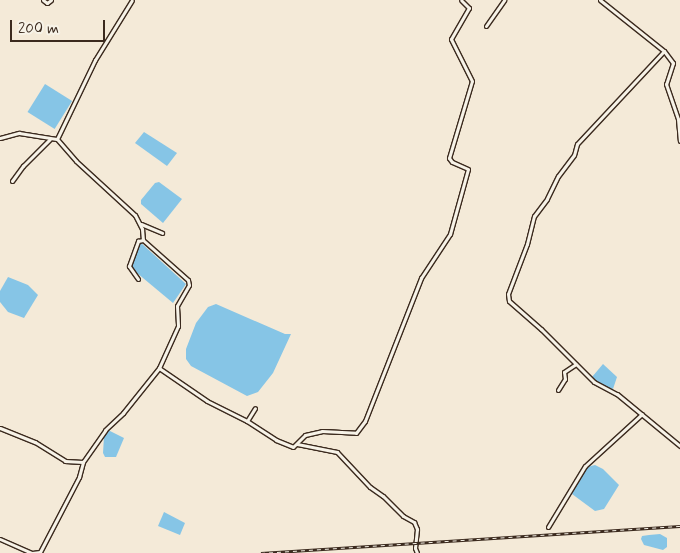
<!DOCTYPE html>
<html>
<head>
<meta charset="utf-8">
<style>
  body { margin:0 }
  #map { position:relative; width:680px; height:553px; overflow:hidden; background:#f4ead8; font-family:Mynerve,sans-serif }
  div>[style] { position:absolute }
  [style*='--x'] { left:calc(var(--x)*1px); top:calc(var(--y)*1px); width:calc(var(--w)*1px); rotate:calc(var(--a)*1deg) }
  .water>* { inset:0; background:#86c5e6; transform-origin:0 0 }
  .roads { filter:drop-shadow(1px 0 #3b2a1e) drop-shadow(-1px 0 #3b2a1e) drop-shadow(0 1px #3b2a1e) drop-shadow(0 -1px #3b2a1e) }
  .street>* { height:3px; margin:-1.5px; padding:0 1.5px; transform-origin:1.5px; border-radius:1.5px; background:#f7f3e8 }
  .rail>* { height:3px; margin-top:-1.5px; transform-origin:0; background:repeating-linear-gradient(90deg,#f7f3e8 0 4px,#3b2a1e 0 8px); box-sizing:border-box; border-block:1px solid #3b2a1e }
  span { translate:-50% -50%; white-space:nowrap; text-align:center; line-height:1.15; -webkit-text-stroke:4.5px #f7f3e8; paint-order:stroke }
  .scale { position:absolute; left:10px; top:20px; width:95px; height:22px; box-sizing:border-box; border:2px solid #3b2a1e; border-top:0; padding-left:6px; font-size:15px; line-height:18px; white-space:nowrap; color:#3b2a1e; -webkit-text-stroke:4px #f7f3e8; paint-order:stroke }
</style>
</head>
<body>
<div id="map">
  <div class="water">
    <div style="left:45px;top:84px;width:32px;height:33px;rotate:32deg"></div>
    <div style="clip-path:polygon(144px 132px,177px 153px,167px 166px,135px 143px)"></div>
    <div style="clip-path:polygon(159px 182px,182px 199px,163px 223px,141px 204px,141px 200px,155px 183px)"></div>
    <div style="clip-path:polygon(140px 242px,186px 284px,173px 303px,131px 268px,134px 253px)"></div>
    <div style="clip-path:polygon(8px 277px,28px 285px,38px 295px,24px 318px,8px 312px,0 302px,0 291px)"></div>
    <div style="clip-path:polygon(216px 304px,285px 334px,291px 334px,273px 373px,258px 392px,247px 396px,191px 366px,186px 359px,186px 349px,196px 323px,208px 307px)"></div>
    <div style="clip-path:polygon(603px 364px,617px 377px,613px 389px,598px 384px,592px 377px)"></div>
    <div style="clip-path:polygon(108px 430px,124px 438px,116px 457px,105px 457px,103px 453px,104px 437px)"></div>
    <div style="clip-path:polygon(595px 465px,603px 469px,619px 485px,604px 509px,595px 511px,572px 494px,576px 483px,587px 467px)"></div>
    <div style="clip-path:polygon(164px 512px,185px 523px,180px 535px,158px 526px)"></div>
    <div style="clip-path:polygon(660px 534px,667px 538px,667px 547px,663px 550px,644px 545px,641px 539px,642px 536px,649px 535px)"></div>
  </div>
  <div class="roads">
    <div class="street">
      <div style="--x:43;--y:0;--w:5;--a:37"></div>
      <div style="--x:47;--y:3;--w:5;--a:-37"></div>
      <div style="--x:600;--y:0;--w:82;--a:38.6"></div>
      <div style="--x:664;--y:51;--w:127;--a:133.1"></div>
      <div style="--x:577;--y:144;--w:11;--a:105"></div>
      <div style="--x:574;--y:155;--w:26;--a:127"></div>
      <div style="--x:558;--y:176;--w:25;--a:116"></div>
      <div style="--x:547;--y:199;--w:21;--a:127"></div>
      <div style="--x:534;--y:216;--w:29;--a:104"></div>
      <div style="--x:527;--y:244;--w:53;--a:110.8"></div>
      <div style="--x:508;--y:294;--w:7;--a:82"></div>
      <div style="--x:509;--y:301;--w:43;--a:41.2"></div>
      <div style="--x:541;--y:329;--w:75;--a:45"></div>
      <div style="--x:594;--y:382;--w:26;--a:28"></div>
      <div style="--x:617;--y:394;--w:82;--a:39.5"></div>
      <div style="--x:486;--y:26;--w:32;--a:-55"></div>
      <div style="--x:664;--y:51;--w:15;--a:53"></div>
      <div style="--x:673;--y:63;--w:22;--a:108"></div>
      <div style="--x:666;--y:84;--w:37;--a:71"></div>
      <div style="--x:678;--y:119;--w:22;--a:85"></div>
      <div style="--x:0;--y:138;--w:20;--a:-15"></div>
      <div style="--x:19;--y:133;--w:38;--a:9"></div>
      <div style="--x:57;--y:139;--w:88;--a:-64.3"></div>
      <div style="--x:95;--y:60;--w:70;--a:-58.3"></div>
      <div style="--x:57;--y:139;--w:29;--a:49"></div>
      <div style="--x:76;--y:161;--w:80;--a:42.5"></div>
      <div style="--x:135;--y:215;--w:16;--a:63"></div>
      <div style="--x:142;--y:229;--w:11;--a:85"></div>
      <div style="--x:143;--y:240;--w:60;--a:41.6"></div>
      <div style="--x:188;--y:280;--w:5;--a:79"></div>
      <div style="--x:189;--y:285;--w:24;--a:120"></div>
      <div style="--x:177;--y:306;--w:20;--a:87"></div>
      <div style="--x:178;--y:326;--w:46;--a:114.3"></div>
      <div style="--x:159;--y:368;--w:58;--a:34.5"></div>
      <div style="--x:207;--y:401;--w:45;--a:26.6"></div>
      <div style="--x:247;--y:421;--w:35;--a:33"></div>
      <div style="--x:276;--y:440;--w:18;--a:22"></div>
      <div style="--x:293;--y:447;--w:17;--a:-45"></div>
      <div style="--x:305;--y:435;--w:17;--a:-13"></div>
      <div style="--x:322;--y:431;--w:34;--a:3"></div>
      <div style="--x:356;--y:433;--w:15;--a:-53"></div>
      <div style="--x:365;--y:421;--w:154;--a:-68.6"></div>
      <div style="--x:421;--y:278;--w:53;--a:-56.6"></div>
      <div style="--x:450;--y:234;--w:67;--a:-74.5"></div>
      <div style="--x:468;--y:169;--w:17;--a:-156"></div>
      <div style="--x:452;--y:162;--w:5;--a:-127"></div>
      <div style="--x:449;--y:158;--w:80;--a:-73.4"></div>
      <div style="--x:472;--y:81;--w:47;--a:-116.6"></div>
      <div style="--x:451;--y:39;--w:36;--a:-60"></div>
      <div style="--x:469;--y:8;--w:11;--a:-135"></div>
      <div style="--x:12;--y:181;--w:19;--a:-54"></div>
      <div style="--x:23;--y:166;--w:38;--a:-45"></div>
      <div style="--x:141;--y:224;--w:23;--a:23"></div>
      <div style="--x:138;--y:279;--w:16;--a:-125"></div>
      <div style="--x:129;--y:266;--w:27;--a:-70"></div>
      <div style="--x:138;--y:241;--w:5;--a:-11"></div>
      <div style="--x:558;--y:390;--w:13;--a:-58"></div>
      <div style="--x:565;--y:379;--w:7;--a:-98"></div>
      <div style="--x:564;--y:372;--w:14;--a:-34"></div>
      <div style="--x:247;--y:421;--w:15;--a:-58"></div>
      <div style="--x:0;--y:428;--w:38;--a:22"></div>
      <div style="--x:35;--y:442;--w:36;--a:32"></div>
      <div style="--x:65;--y:461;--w:18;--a:3"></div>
      <div style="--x:83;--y:462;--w:39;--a:-55"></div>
      <div style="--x:105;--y:430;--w:25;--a:-43"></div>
      <div style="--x:123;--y:413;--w:58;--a:-51.3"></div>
      <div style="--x:297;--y:444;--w:41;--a:11.3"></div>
      <div style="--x:337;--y:452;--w:48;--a:46.7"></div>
      <div style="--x:370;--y:487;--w:16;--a:35"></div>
      <div style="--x:383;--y:496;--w:28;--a:45"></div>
      <div style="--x:403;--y:516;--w:13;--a:29"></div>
      <div style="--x:414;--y:522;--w:8;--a:67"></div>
      <div style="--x:417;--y:529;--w:19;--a:96"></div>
      <div style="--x:415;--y:548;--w:5;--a:68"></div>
      <div style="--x:548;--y:527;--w:71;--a:-58.8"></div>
      <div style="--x:585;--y:466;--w:77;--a:-42.4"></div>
      <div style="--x:0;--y:539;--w:35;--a:24"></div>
      <div style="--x:32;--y:553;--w:8;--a:-7"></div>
      <div style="--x:40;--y:552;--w:85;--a:-62.5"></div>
      <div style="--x:79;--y:477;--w:16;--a:-75"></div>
    </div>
  </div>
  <div class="rail">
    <div style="--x:261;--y:553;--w:420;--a:-3.7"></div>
  </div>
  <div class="scale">200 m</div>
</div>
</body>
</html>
